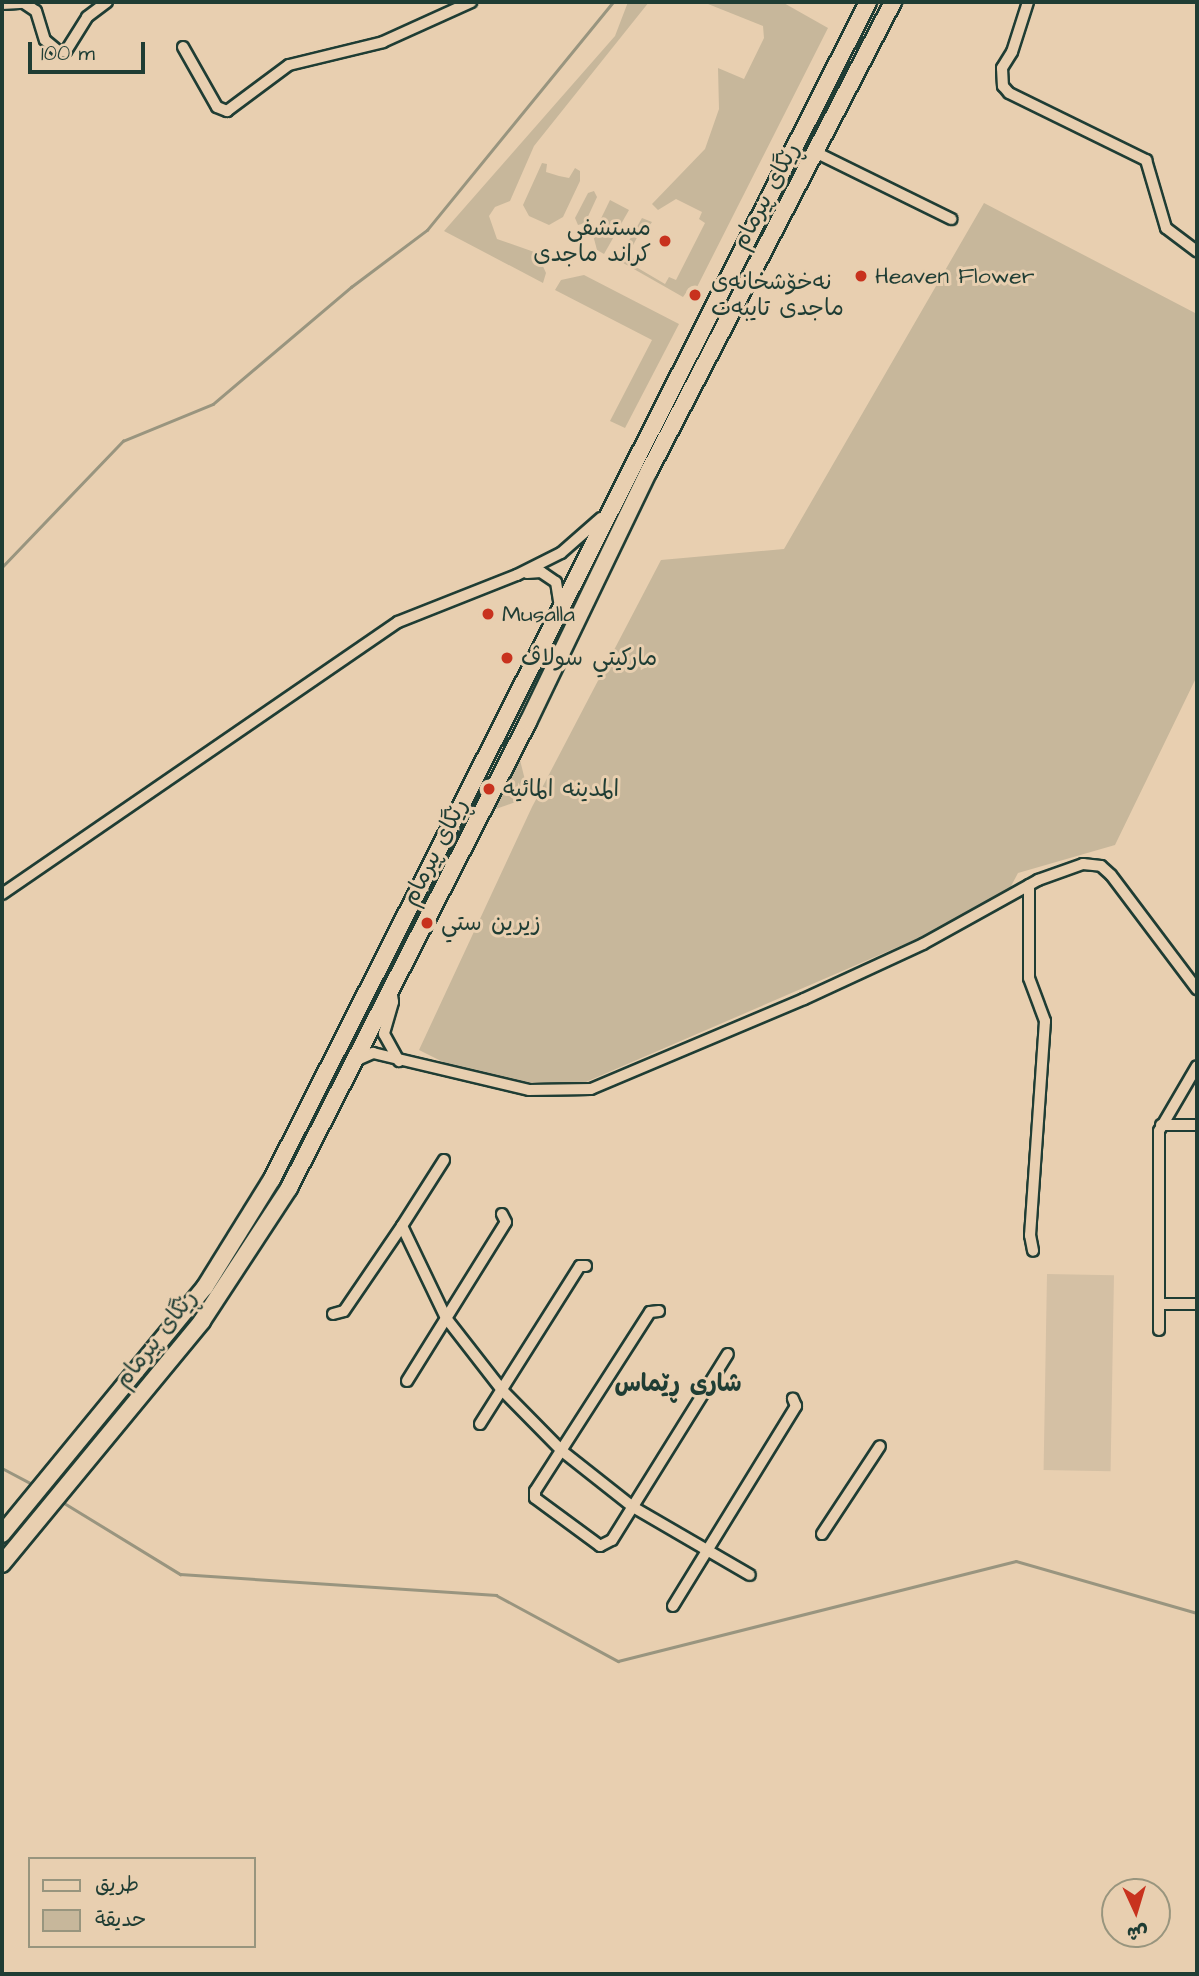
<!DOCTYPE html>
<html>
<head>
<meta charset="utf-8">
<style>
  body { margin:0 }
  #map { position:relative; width:1199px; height:1976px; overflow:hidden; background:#e8cfb0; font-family:"Architects Daughter","Playpen Sans Arabic",sans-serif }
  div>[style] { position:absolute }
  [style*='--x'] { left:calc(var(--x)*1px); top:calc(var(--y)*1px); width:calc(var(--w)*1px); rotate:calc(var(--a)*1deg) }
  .built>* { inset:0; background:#d4c0a4; transform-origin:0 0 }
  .green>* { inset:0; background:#c7b79b }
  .stream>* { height:2.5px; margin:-1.25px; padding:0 1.25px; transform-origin:1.25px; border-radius:1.25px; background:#99957f }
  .roads { filter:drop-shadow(2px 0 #1f3d34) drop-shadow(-2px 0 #1f3d34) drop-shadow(0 2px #1f3d34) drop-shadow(0 -2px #1f3d34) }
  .minor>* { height:10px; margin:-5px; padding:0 5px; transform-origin:5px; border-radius:5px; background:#e8cfb0 }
  .highway>* { height:16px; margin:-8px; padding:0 8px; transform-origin:8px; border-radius:8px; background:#e8cfb0 }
  .dots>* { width:19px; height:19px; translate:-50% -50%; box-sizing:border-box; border:4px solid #e8cfb0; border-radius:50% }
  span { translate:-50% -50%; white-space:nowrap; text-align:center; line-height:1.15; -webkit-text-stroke:6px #e8cfb0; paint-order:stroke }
  .street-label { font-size:23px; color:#1f3d34 }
  .poi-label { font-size:23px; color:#1f3d34 }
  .right { translate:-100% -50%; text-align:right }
  .left { translate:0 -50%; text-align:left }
  .neighbourhood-label { font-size:24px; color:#1f3d34; font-weight:700 }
  .frame { position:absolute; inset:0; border:4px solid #1f3d34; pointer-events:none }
  .legend { position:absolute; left:28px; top:1857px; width:228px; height:91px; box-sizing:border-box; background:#e8cfb0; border:2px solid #98957e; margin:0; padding:9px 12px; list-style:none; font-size:21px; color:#1f3d34 }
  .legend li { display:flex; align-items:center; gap:14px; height:35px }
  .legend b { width:35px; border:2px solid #98957e }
  .north { position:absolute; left:1101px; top:1878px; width:70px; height:70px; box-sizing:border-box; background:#e8cfb0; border:2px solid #98957e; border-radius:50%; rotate:176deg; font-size:19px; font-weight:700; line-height:28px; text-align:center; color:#1f3d34 }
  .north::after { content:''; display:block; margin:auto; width:24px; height:32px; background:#c8321e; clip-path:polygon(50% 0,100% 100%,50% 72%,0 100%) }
  .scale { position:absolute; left:28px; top:42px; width:117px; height:32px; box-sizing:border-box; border:4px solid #1f3d34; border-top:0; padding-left:9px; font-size:21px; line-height:24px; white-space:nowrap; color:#1f3d34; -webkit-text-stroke:5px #e8cfb0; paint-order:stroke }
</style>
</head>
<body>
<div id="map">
  <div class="built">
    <div style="left:1047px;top:1274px;width:67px;height:196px;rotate:1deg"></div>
  </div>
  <div class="green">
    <div style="clip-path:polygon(628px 2px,649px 2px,534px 146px,510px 201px,495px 207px,489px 216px,497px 239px,537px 253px,546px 273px,543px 283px,444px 231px,615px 36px)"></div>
    <div style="clip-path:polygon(703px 2px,782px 2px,828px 28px,694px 293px,688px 290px,683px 297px,618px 260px,642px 218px,652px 222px,649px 226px,644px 224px,628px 255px,634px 259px,631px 264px,665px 284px,669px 277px,676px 280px,705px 223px,699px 219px,702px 212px,676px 199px,658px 210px,652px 204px,705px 149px,719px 109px,718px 68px,744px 79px,764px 38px,763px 26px)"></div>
    <div style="clip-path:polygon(542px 163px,547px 164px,546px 172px,559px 176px,569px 178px,575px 168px,580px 171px,580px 181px,563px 217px,549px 225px,529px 216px,523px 205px)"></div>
    <div style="clip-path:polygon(594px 191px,597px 197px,585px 223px,578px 225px,575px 218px,588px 193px)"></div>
    <div style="clip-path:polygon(610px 200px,629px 210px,604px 254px,597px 250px,593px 235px)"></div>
    <div style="clip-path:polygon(984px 203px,1197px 314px,1197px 676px,1115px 845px,1018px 873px,1009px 890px,928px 934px,579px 1085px,512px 1081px,459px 1070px,419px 1050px,532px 807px,661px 560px,784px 549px)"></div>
    <div style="clip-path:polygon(584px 275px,679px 324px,625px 428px,610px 421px,652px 340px,555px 290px,561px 280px)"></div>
    <div style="clip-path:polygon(519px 756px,528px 792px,524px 799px,490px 811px)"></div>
  </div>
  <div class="stream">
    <div style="--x:2;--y:567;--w:175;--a:-46.2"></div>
    <div style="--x:123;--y:441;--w:97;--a:-22.3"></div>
    <div style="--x:213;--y:404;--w:181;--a:-40.3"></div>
    <div style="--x:351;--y:287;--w:95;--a:-36.9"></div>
    <div style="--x:427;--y:230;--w:294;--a:-50.8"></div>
    <div style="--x:2;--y:1468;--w:34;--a:28"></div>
    <div style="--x:61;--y:1501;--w:140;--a:31.5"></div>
    <div style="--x:180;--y:1574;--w:317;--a:3.8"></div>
    <div style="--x:496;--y:1595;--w:139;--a:28.4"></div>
    <div style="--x:618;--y:1661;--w:410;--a:-14.1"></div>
    <div style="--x:1016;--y:1561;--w:188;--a:16"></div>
  </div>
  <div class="roads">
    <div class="minor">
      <div style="--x:1028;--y:2;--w:52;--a:107.7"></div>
      <div style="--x:1012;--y:52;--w:19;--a:122"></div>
      <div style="--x:1002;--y:68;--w:18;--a:87"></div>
      <div style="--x:1003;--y:86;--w:9;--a:49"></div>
      <div style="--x:1009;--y:93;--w:153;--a:26.1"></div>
      <div style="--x:1146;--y:160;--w:71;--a:73.6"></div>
      <div style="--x:1166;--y:228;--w:39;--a:37"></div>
      <div style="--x:2;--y:4;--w:22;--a:-3"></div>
      <div style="--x:24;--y:3;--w:14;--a:34"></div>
      <div style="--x:36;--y:11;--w:30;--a:73"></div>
      <div style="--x:45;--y:40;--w:17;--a:40"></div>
      <div style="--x:58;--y:51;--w:8;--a:0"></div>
      <div style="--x:66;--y:51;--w:40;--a:-58"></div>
      <div style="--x:87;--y:17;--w:25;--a:-37"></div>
      <div style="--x:183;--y:47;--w:69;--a:60.5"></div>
      <div style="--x:217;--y:107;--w:11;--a:22"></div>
      <div style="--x:227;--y:111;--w:77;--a:-36.6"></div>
      <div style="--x:289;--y:65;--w:97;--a:-13.7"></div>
      <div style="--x:383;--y:42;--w:97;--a:-24.4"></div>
      <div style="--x:815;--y:152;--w:152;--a:26.2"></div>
      <div style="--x:527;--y:573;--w:14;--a:-4"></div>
      <div style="--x:541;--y:572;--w:18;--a:34"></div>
      <div style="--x:556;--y:582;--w:24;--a:81"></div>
      <div style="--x:1029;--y:885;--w:93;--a:90"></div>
      <div style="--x:1029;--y:978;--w:46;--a:69.6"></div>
      <div style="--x:1045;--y:1021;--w:215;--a:94"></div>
      <div style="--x:1030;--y:1235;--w:16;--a:79"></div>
      <div style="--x:2;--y:894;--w:480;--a:-34.5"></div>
      <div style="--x:398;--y:622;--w:128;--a:-21.6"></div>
      <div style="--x:517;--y:575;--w:49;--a:-26.6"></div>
      <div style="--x:561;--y:553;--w:53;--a:-41.2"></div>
      <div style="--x:391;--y:989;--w:13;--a:81"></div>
      <div style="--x:393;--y:1002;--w:33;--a:106"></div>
      <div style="--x:384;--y:1034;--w:31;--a:61"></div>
      <div style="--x:355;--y:1061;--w:20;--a:-24"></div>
      <div style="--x:373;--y:1053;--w:160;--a:13.3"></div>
      <div style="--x:529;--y:1090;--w:62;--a:-0.9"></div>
      <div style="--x:591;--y:1089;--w:231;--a:-22.9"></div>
      <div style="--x:804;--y:999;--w:131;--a:-24.8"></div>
      <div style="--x:923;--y:944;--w:132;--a:-29.1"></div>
      <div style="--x:1038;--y:880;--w:48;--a:-19.6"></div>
      <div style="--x:1083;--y:864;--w:18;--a:6"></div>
      <div style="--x:1101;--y:866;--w:13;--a:42"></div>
      <div style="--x:1111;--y:875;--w:143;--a:53"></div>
      <div style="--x:1161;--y:1125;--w:36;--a:0"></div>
      <div style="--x:444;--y:1160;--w:78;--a:122.5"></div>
      <div style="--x:402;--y:1226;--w:102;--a:64.4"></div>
      <div style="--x:446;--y:1318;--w:91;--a:52.1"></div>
      <div style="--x:502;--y:1390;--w:86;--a:45.5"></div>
      <div style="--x:562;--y:1451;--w:90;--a:38.3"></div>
      <div style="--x:633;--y:1507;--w:135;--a:30.2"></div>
      <div style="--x:1159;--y:1304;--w:38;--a:0"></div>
      <div style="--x:659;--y:1311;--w:9;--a:174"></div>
      <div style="--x:650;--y:1312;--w:213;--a:122.7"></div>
      <div style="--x:535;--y:1491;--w:7;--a:90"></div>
      <div style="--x:535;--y:1498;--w:81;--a:36.4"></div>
      <div style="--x:600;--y:1546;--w:13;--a:-27"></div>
      <div style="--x:612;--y:1540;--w:219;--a:-58.1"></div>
      <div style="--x:333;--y:1314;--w:11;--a:-15"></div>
      <div style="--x:344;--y:1311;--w:103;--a:-55.7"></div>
      <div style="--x:1159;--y:1330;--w:199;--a:-90"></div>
      <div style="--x:1159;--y:1131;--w:75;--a:-59.7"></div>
      <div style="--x:407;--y:1381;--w:187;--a:-58.1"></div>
      <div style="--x:506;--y:1222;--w:9;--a:-117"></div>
      <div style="--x:480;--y:1424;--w:187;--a:-57.7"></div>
      <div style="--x:580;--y:1266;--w:6;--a:0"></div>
      <div style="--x:822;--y:1534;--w:105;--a:-56.6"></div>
      <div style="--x:673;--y:1606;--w:235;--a:-58.4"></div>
      <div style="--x:796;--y:1406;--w:8;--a:-113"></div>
    </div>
    <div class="highway">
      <div style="--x:2;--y:1534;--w:320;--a:-50.6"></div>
      <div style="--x:205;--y:1287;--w:127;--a:-58.2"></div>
      <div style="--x:272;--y:1179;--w:1319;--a:-63.14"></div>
      <div style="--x:2;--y:1564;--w:315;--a:-50.5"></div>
      <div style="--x:202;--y:1321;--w:159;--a:-56.8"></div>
      <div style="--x:289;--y:1188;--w:524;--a:-62.85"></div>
      <div style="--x:528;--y:722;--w:279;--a:-64.3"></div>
      <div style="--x:649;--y:471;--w:529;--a:-62.51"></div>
    </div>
  </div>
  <div class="dots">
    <div style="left:665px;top:241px;background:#c8321e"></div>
    <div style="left:861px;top:276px;background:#c8321e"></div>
    <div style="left:695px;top:295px;background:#c8321e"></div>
    <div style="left:488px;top:614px;background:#c8321e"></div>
    <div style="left:507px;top:658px;background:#c8321e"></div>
    <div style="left:489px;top:789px;background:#c8321e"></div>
    <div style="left:427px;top:923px;background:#c8321e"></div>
  </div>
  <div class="street-label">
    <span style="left:766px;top:196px;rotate:-62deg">ڕێگای پیرمام</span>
    <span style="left:435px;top:852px;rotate:-63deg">ڕێگای پیرمام</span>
    <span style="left:156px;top:1339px;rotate:-52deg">ڕێگای پیرمام</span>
  </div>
  <div class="poi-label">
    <span class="right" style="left:651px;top:241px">مستشفی<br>کراند ماجدی</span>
    <span class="left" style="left:875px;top:276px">Heaven Flower</span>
    <span class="left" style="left:711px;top:295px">نەخۆشخانەی<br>ماجدی تایبەت</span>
    <span class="left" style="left:502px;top:614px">Musalla</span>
    <span class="left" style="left:521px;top:658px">ماركيتي سولاڤ</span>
    <span class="left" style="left:503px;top:789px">المدينه المائيه</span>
    <span class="left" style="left:441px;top:923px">زيرين ستي</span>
  </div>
  <div class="neighbourhood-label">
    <span style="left:678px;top:1385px">شاری ڕێماس</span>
  </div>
  <div class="frame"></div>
  <ul class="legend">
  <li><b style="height:9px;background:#e8cfb0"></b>طريق</li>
  <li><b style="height:19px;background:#c7b79b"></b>حديقة</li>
  </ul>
  <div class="north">ش</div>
  <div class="scale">100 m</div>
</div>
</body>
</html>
